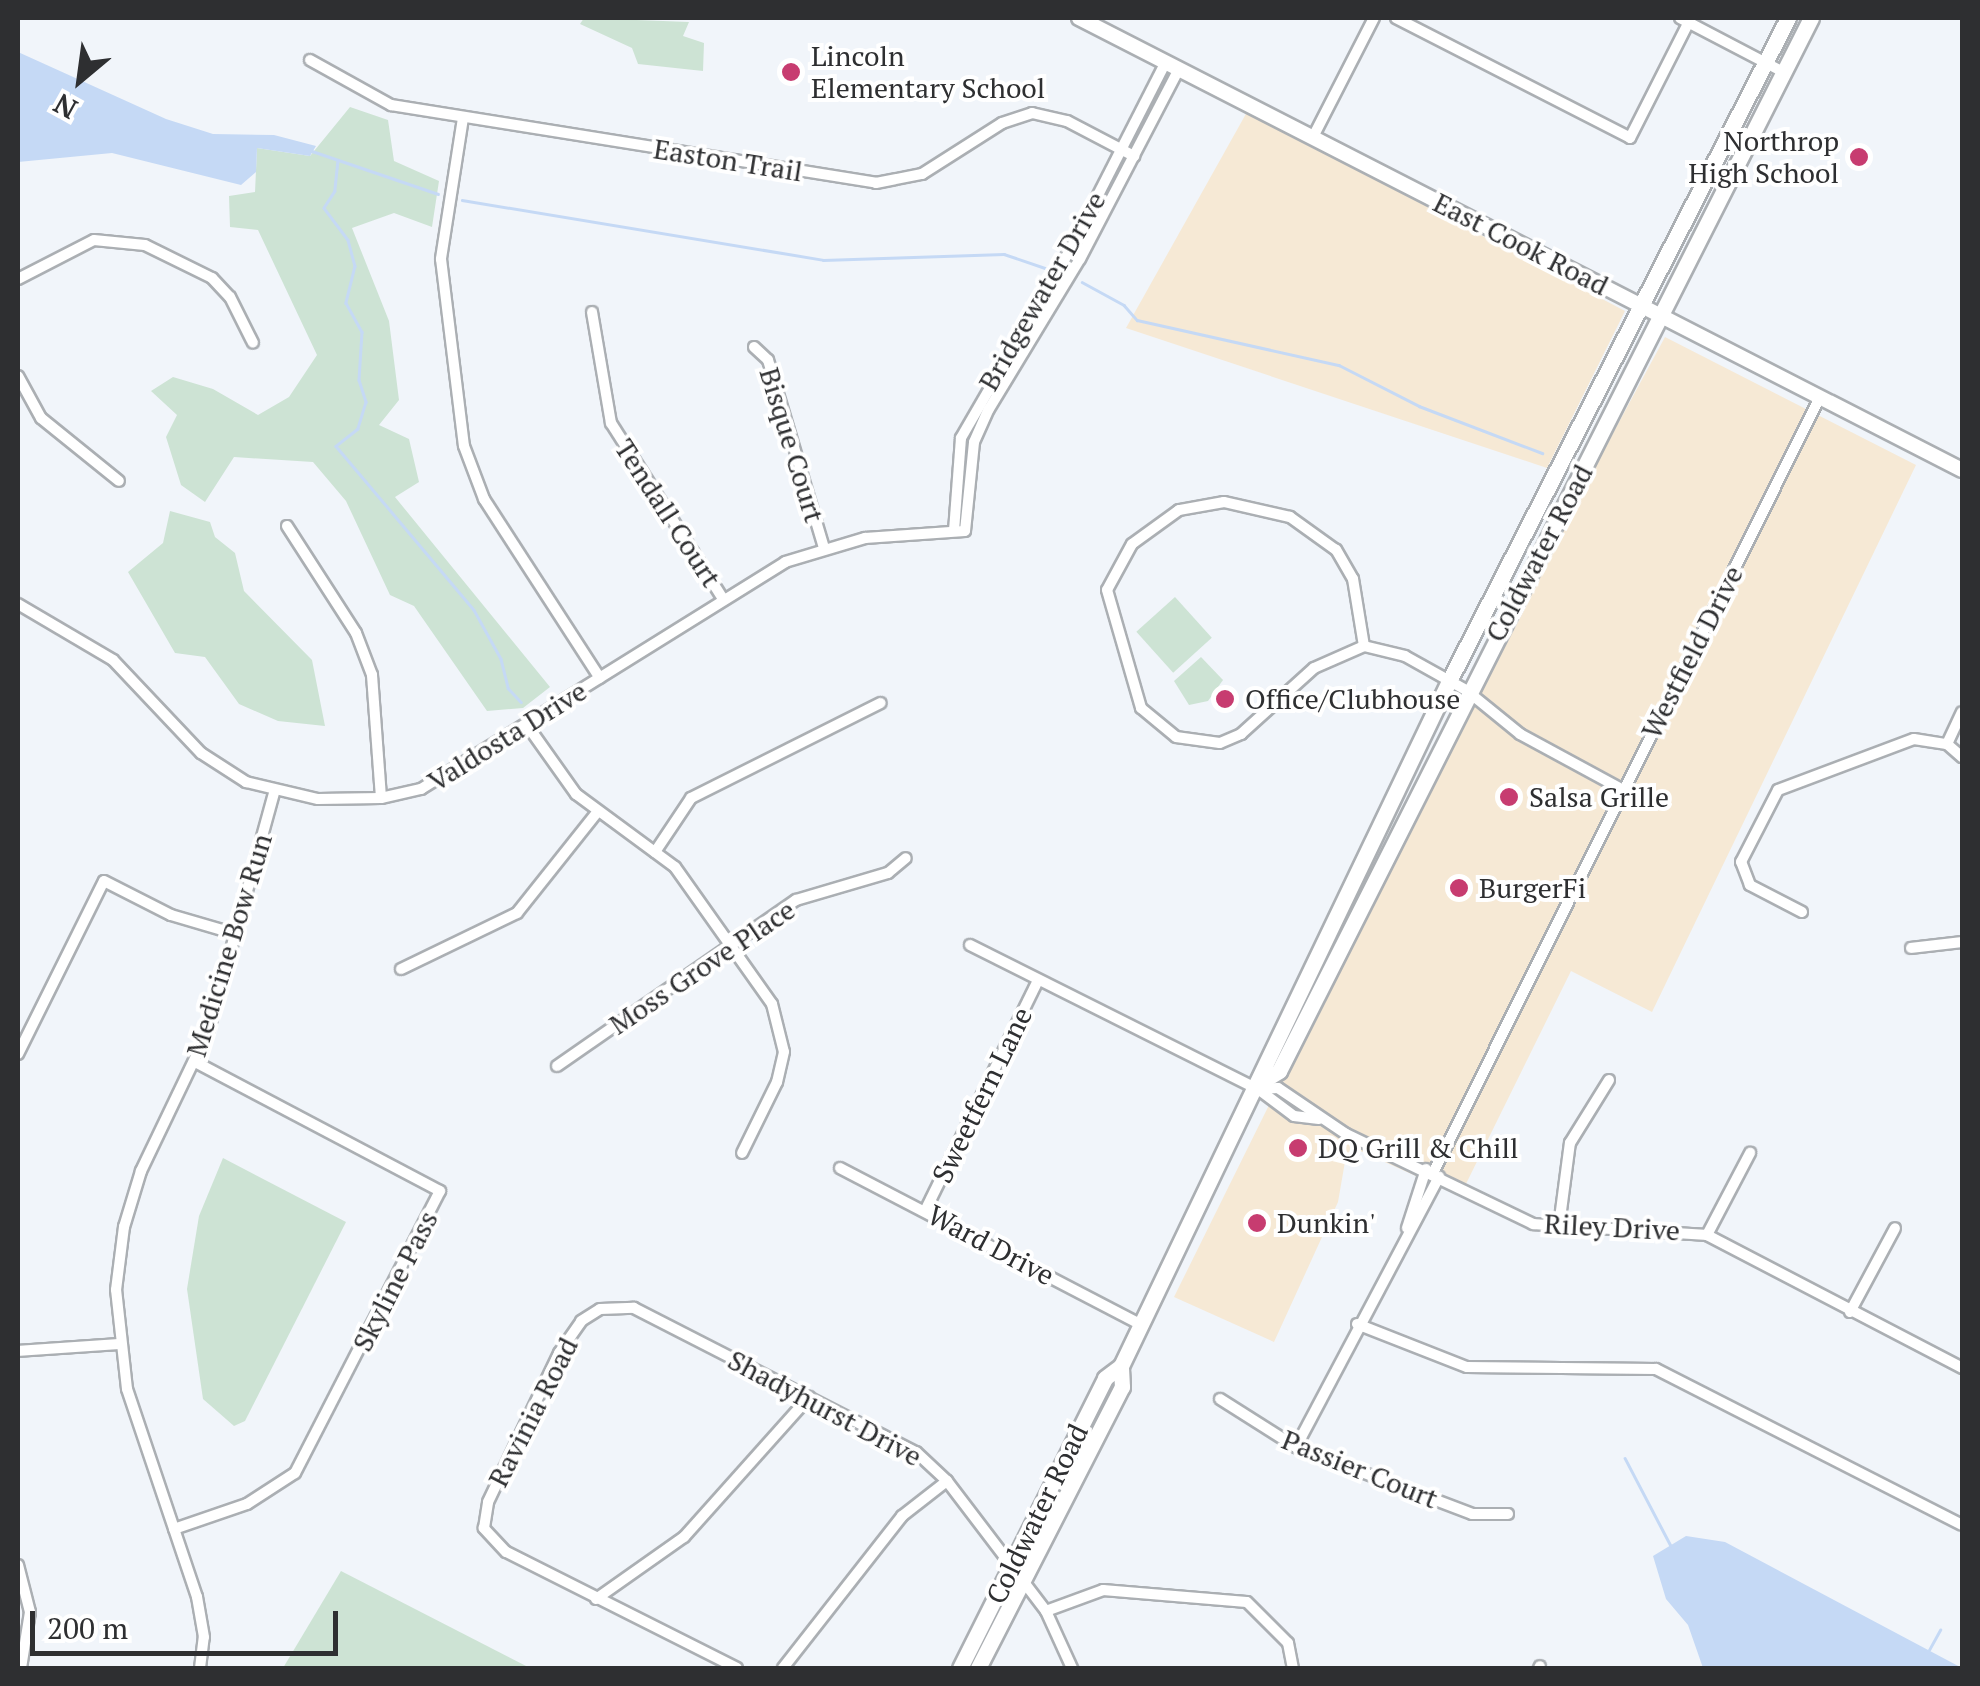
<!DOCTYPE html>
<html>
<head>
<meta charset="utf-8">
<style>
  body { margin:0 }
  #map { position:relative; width:1980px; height:1686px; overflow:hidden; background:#f1f5fa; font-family:"PT Serif",serif }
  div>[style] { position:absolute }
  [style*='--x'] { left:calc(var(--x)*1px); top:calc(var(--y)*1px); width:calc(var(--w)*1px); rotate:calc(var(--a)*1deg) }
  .commercial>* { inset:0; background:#f6e9d5 }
  .green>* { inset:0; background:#cde3d4; transform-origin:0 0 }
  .water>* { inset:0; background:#c5d9f5 }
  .stream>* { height:2.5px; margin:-1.25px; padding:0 1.25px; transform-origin:1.25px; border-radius:1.25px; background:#c5d9f5 }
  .roads { filter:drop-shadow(2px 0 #abafb3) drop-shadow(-2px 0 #abafb3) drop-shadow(0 2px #abafb3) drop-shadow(0 -2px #abafb3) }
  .minor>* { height:10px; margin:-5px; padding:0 5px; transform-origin:5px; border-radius:5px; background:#fff }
  .secondary>* { height:14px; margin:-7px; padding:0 7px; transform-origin:7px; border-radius:7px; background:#fff }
  .primary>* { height:15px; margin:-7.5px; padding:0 7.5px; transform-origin:7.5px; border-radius:7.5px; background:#fff }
  .dots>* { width:28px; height:28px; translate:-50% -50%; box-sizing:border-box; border:5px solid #fff; border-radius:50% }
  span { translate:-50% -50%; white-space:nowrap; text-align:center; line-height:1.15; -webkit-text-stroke:8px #fff; paint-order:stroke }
  .poi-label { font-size:28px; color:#2e2f31 }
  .left { translate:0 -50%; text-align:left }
  .right { translate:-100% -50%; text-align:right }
  .street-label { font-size:28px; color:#2e2f31 }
  .frame { position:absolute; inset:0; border:20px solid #2e2f31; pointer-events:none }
  .north { position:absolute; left:30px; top:30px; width:100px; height:100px; -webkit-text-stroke:8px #fff; paint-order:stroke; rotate:209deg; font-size:28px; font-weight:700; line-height:40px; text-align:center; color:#2e2f31 }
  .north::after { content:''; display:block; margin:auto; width:35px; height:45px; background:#2e2f31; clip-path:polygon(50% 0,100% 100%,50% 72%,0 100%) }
  .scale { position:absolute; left:30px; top:1611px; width:308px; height:45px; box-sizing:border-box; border:5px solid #2e2f31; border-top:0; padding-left:12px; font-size:30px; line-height:35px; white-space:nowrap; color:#2e2f31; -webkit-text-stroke:8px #fff; paint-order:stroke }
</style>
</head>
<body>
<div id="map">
  <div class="commercial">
    <div style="clip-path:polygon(1247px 112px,1625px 311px,1547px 468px,1126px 328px)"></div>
    <div style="clip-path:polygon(1665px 337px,1916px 465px,1652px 1012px,1571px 971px,1460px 1196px,1356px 1149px,1346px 1156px,1338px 1202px,1274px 1342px,1174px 1297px,1479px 681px)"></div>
  </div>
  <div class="green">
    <div style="clip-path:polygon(584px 18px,689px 22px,683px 36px,704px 43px,703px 71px,638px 64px,632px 48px,580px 24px)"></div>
    <div style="clip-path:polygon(350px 107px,388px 120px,394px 161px,439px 181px,432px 227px,394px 213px,352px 228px,389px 321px,399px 400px,379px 425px,409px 439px,419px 482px,395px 497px,550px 687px,523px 708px,487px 711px,414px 606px,390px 595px,346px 501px,313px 462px,234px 457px,205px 502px,181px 485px,166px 437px,177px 415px,151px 391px,173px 377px,213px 389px,258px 415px,289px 397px,317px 355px,258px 230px,230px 227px,229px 196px,255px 192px,257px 148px,310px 156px)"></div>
    <div style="clip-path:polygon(170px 511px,210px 522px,215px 537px,235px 553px,244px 591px,312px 660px,325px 726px,278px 721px,239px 704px,205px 657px,175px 653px,128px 572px,163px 543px)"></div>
    <div style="left:1175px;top:597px;width:55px;height:52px;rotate:48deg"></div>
    <div style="clip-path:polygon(1201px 657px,1223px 680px,1208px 701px,1189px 705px,1174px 681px)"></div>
    <div style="clip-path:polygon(223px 1158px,346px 1222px,245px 1421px,234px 1426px,203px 1399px,187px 1289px,199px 1216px)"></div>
    <div style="clip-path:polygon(341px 1571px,530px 1668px,283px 1668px)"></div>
  </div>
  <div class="water">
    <div style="clip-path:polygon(18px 52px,166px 119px,213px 134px,274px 135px,316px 146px,310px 156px,257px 148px,256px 172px,241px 185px,112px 153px,18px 162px)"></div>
    <div style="clip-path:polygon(1686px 1536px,1725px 1542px,1962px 1668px,1703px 1668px,1688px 1625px,1666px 1599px,1653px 1556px)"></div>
  </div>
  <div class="stream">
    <div style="--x:312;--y:151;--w:133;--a:18.8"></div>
    <div style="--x:338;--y:160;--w:31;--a:96"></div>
    <div style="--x:335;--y:191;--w:20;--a:123"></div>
    <div style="--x:324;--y:208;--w:40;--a:53"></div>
    <div style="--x:348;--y:240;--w:27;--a:75"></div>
    <div style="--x:355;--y:266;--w:38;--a:104"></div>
    <div style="--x:346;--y:303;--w:33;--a:61"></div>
    <div style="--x:362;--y:332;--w:48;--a:93.6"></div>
    <div style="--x:359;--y:380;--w:23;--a:72"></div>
    <div style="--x:366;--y:402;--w:28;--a:107"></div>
    <div style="--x:358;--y:429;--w:28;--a:142"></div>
    <div style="--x:336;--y:446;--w:214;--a:49.9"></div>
    <div style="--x:474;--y:610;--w:56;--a:61.1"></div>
    <div style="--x:501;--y:659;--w:30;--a:76"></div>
    <div style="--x:508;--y:688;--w:19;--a:47"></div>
    <div style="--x:462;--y:200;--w:366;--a:9.4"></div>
    <div style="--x:823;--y:260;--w:181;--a:-1.9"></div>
    <div style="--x:1004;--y:254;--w:46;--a:18.8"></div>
    <div style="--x:1082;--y:282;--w:48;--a:28.7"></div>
    <div style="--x:1124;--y:305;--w:20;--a:49"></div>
    <div style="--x:1137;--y:320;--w:207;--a:12.6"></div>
    <div style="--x:1339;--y:365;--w:90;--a:27.1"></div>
    <div style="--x:1419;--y:406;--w:132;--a:20.9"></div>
    <div style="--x:1625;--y:1458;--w:99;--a:62.4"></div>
    <div style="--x:1929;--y:1650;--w:23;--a:-61"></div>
  </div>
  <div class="roads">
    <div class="minor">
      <div style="--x:1396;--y:18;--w:263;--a:27.1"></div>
      <div style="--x:1630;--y:138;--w:135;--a:-63.1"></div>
      <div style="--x:1680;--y:18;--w:119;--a:27.6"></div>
      <div style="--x:310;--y:60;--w:93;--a:29.1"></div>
      <div style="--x:391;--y:105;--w:491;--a:9.1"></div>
      <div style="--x:876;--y:183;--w:47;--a:-11.1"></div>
      <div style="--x:922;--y:174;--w:95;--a:-32.5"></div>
      <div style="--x:1002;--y:123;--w:32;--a:-18"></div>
      <div style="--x:1032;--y:113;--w:36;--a:13"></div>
      <div style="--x:1067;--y:121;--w:76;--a:27.6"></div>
      <div style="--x:463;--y:118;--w:143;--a:98.9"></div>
      <div style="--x:441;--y:259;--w:188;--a:83"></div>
      <div style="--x:464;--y:446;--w:57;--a:69.3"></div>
      <div style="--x:484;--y:499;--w:213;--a:57.1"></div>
      <div style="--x:1313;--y:137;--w:134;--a:-62.9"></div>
      <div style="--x:18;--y:279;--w:85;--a:-27.2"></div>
      <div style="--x:94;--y:240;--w:51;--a:5.6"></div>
      <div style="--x:145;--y:245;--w:75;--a:26.2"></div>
      <div style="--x:212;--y:278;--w:26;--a:47"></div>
      <div style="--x:230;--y:297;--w:51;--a:63.4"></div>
      <div style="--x:592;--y:312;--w:113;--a:80.3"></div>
      <div style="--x:611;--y:423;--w:206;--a:57.5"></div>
      <div style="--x:754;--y:347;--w:19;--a:43"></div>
      <div style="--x:768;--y:360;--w:196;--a:73.4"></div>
      <div style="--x:18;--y:376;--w:48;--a:61.3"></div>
      <div style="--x:41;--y:418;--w:100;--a:38.9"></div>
      <div style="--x:287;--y:526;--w:127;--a:57.2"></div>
      <div style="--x:356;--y:633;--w:45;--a:69.1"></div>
      <div style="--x:372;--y:675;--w:123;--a:85.8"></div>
      <div style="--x:954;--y:531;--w:93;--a:-85.7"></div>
      <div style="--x:961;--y:438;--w:215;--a:-59.9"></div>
      <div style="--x:1069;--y:252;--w:213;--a:-63"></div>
      <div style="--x:18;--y:604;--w:110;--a:30.5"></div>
      <div style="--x:113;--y:660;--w:128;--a:46.6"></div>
      <div style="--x:201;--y:753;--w:54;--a:32.8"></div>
      <div style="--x:246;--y:782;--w:74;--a:13.3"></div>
      <div style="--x:318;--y:799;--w:63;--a:-0.9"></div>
      <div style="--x:381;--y:798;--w:41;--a:-12.7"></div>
      <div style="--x:421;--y:789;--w:429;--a:-31.9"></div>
      <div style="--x:785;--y:562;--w:84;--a:-16.7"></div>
      <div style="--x:865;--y:538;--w:100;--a:-4"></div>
      <div style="--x:965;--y:531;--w:89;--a:-84.2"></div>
      <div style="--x:974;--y:442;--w:36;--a:-66"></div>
      <div style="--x:989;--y:409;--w:175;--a:-58.8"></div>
      <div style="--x:1080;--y:259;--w:214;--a:-62.5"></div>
      <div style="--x:1364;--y:646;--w:68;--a:-99.3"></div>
      <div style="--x:1353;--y:579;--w:34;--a:-120"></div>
      <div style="--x:1336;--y:550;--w:57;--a:-144.3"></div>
      <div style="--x:1290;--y:517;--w:68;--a:-167.2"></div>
      <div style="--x:1224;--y:502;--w:46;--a:169.9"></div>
      <div style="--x:1179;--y:510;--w:58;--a:144.1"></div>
      <div style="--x:1132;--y:544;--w:52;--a:118.5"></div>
      <div style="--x:1107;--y:590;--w:123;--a:73.9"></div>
      <div style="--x:1141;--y:708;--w:45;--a:39.6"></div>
      <div style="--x:1176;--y:737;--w:44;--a:7.8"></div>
      <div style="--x:1220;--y:743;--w:23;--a:-23"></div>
      <div style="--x:1241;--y:734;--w:98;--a:-42.1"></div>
      <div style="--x:1314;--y:668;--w:55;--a:-23.7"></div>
      <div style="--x:1364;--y:646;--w:42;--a:13.7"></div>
      <div style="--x:1405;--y:656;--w:70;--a:29.1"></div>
      <div style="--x:1466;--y:690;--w:70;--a:39.2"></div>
      <div style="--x:1520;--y:734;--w:117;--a:28.5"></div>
      <div style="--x:527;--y:725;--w:85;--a:54.6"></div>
      <div style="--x:576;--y:794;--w:123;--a:36.4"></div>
      <div style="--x:675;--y:867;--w:168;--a:54.7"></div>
      <div style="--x:772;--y:1004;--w:49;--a:76"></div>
      <div style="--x:784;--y:1052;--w:31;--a:103"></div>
      <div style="--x:777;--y:1082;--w:79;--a:116.2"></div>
      <div style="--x:1947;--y:744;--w:35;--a:-65"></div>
      <div style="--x:655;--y:852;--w:65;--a:-56.3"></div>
      <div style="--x:691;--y:798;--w:212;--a:-26.6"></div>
      <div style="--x:1802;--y:912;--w:59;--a:-152.6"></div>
      <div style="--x:1750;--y:885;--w:25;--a:-111"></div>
      <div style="--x:1741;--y:862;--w:81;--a:-62.8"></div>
      <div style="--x:1778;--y:790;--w:145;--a:-20.6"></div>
      <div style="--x:1914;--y:739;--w:33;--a:9"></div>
      <div style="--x:1947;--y:744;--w:20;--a:41"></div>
      <div style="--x:970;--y:945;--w:322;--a:26.6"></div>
      <div style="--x:1258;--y:1089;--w:45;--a:36.9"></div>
      <div style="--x:1294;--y:1116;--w:25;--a:7"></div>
      <div style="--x:1911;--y:948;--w:51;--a:-6.7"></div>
      <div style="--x:401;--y:969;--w:129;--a:-25.8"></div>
      <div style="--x:517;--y:913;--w:130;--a:-51.5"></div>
      <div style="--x:18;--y:1054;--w:193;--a:-63.6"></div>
      <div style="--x:104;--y:881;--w:75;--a:26.9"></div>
      <div style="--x:171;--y:915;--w:68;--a:16.3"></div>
      <div style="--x:557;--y:1066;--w:291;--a:-34.8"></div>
      <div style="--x:796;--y:900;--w:96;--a:-16.4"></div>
      <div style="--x:888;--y:873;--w:23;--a:-40"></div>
      <div style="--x:1258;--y:1089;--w:20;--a:-3"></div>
      <div style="--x:1278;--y:1088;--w:82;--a:34.1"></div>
      <div style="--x:1346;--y:1134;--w:208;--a:25.7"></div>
      <div style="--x:1533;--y:1224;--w:174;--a:3.6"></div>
      <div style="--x:1707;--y:1235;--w:288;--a:27.5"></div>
      <div style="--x:840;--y:1168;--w:340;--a:27.5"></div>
      <div style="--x:1433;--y:1173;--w:865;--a:-63.49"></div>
      <div style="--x:926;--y:1209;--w:255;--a:-63.9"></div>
      <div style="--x:1559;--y:1226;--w:84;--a:-82.5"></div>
      <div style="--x:1570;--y:1143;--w:74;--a:-58.2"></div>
      <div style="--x:1407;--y:1228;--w:62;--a:-72.1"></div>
      <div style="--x:1707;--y:1235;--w:93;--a:-62.3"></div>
      <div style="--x:1850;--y:1312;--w:95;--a:-61.8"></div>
      <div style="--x:1357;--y:1324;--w:118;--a:21.4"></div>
      <div style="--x:1467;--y:1367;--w:189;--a:0.6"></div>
      <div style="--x:1656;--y:1369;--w:343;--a:27"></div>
      <div style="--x:18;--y:1351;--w:100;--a:-4"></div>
      <div style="--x:1220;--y:1399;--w:90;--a:32.3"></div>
      <div style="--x:1296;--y:1447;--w:188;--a:20.8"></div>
      <div style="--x:1472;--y:1514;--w:36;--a:0"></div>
      <div style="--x:1296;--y:1447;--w:306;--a:-62.1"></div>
      <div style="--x:174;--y:1529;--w:77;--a:-18.9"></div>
      <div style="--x:247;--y:1504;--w:57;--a:-32.9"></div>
      <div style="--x:295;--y:1473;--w:317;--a:-62.8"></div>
      <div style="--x:440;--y:1191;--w:277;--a:-152.2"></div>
      <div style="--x:18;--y:1565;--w:49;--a:75.7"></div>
      <div style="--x:30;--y:1612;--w:57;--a:99.1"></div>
      <div style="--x:596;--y:1599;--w:108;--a:-35.2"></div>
      <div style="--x:684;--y:1537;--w:188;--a:-48.2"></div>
      <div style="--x:1046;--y:1611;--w:61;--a:-20.2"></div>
      <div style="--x:1103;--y:1590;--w:144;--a:4.8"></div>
      <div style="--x:1247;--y:1602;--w:58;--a:45"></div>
      <div style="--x:1288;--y:1643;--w:25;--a:79"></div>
      <div style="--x:200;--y:1668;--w:31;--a:-83"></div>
      <div style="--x:204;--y:1637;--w:41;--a:-99.9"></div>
      <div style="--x:197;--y:1597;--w:219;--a:-108.6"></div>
      <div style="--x:127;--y:1389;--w:100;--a:-96.3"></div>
      <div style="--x:116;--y:1290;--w:64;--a:-82.8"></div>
      <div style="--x:124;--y:1227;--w:59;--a:-73.1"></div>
      <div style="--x:141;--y:1171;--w:157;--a:-64.4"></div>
      <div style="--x:209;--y:1029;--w:245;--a:-74.6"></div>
      <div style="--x:737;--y:1668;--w:258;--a:-153.3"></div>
      <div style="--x:506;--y:1552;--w:33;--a:-133"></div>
      <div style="--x:484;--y:1528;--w:26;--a:-81"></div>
      <div style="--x:488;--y:1502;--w:165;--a:-64.5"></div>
      <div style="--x:559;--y:1353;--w:39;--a:-55"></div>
      <div style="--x:581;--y:1321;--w:22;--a:-32"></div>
      <div style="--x:600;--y:1309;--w:34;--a:-2"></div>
      <div style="--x:634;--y:1308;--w:317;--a:27.1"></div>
      <div style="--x:916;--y:1452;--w:42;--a:43.1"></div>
      <div style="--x:947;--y:1481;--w:163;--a:52.7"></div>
      <div style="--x:1046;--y:1611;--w:63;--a:65.5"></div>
      <div style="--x:783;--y:1668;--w:193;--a:-51.9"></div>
      <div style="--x:902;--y:1516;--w:57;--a:-37.9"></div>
      <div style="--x:1539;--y:1668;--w:2;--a:-63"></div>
    </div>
    <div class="secondary">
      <div style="--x:1079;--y:18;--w:992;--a:27.11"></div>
    </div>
    <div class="primary">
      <div style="--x:1261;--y:1082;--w:21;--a:-31"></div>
      <div style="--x:1279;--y:1071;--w:1180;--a:-63.2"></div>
      <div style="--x:960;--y:1668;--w:324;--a:-63.4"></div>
      <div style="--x:1105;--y:1378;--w:20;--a:-37"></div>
      <div style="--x:1121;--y:1366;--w:759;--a:-64.41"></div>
      <div style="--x:1449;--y:681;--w:745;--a:-62.92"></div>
      <div style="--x:978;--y:1668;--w:316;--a:-62.9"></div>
      <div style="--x:1122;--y:1387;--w:21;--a:-93"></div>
    </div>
  </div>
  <div class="dots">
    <div style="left:791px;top:72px;background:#c73c70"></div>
    <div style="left:1859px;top:157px;background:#c73c70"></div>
    <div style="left:1225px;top:699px;background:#c73c70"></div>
    <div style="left:1509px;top:797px;background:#c73c70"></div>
    <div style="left:1459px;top:888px;background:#c73c70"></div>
    <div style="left:1298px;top:1148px;background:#c73c70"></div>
    <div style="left:1257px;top:1223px;background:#c73c70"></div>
  </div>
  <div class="poi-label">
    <span class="left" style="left:811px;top:72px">Lincoln<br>Elementary School</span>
    <span class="right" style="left:1839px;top:157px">Northrop<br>High School</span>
    <span class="left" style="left:1245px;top:699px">Office/Clubhouse</span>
    <span class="left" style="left:1529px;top:797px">Salsa Grille</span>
    <span class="left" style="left:1479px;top:888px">BurgerFi</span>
    <span class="left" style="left:1318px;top:1148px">DQ Grill &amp; Chill</span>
    <span class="left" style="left:1277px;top:1223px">Dunkin'</span>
  </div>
  <div class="street-label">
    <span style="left:728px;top:160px;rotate:9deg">Easton Trail</span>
    <span style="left:1521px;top:244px;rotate:27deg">East Cook Road</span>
    <span style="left:1042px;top:291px;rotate:-60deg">Bridgewater Drive</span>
    <span style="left:792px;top:445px;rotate:73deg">Bisque Court</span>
    <span style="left:668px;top:513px;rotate:57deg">Tendall Court</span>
    <span style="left:1539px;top:553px;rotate:-62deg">Coldwater Road</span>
    <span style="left:1692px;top:652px;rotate:-63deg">Westfield Drive</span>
    <span style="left:507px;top:736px;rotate:-32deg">Valdosta Drive</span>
    <span style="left:229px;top:945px;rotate:-73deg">Medicine Bow Run</span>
    <span style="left:702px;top:967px;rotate:-34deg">Moss Grove Place</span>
    <span style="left:982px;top:1095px;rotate:-64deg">Sweetfern Lane</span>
    <span style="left:1612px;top:1227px;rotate:3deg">Riley Drive</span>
    <span style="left:991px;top:1245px;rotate:28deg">Ward Drive</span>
    <span style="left:395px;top:1281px;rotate:-63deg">Skyline Pass</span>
    <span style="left:825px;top:1408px;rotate:28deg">Shadyhurst Drive</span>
    <span style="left:533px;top:1412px;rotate:-63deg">Ravinia Road</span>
    <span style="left:1360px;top:1469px;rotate:22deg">Passier Court</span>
    <span style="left:1037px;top:1514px;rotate:-64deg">Coldwater Road</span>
  </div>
  <div class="frame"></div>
  <div class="north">N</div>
  <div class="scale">200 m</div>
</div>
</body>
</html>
